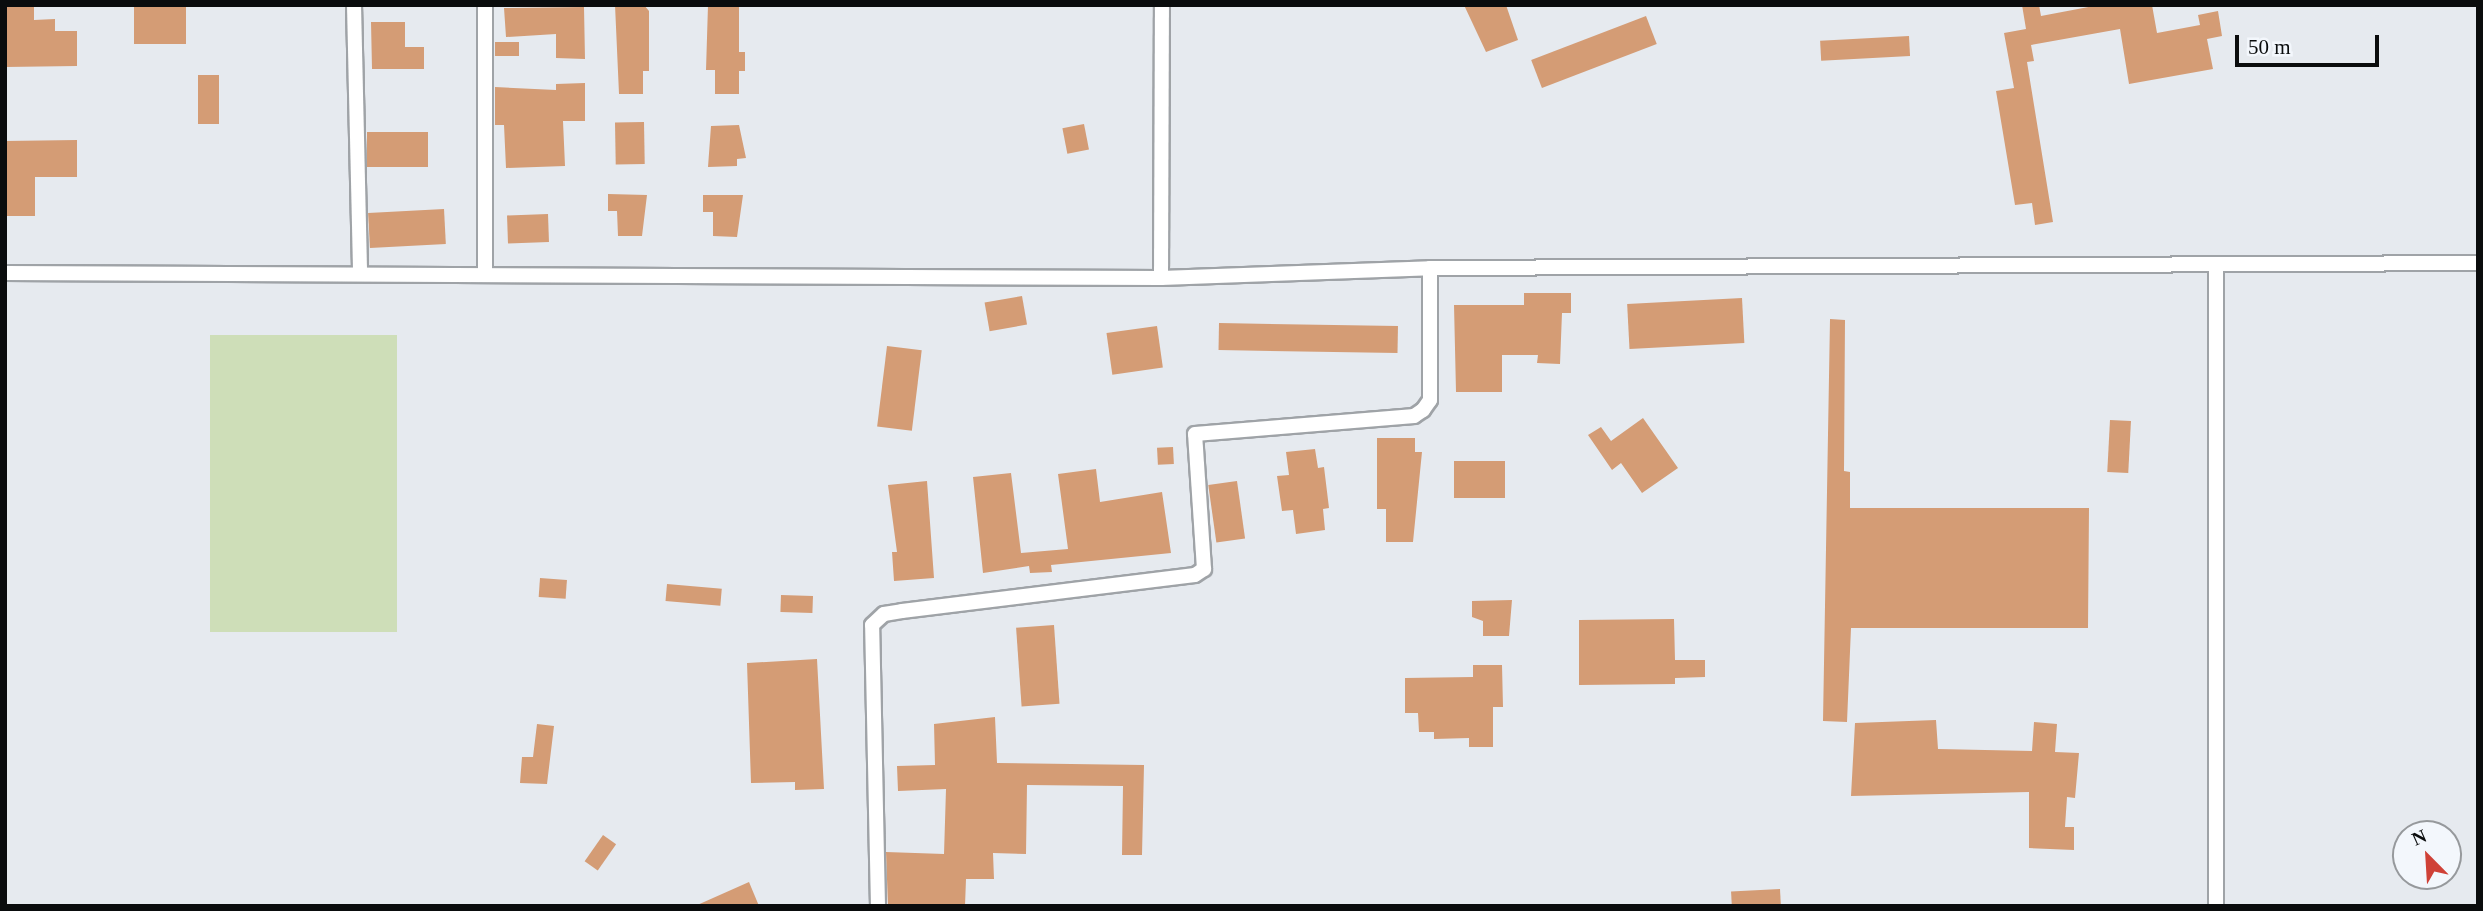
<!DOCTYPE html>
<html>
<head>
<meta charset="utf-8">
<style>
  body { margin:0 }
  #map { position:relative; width:2483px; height:911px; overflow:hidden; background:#e6eaef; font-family:Georgia,serif }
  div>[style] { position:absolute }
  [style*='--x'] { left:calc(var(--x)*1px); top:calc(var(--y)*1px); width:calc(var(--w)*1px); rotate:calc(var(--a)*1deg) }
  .green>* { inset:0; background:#cedeb8; transform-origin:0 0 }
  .building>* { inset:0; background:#d49c75; transform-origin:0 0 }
  .roads { filter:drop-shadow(2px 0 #9fa3a7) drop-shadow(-2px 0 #9fa3a7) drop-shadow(0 2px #9fa3a7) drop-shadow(0 -2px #9fa3a7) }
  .minor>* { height:14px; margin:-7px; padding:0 7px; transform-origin:7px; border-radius:7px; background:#fff }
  span { translate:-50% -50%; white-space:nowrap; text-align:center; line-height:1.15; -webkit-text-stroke:5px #f3f7fc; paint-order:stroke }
  .frame { position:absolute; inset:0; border:7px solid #0a0c0d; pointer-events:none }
  .north { position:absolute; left:2392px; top:820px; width:70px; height:70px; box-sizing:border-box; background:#f3f7fc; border:2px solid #96999c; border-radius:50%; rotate:336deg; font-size:19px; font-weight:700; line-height:28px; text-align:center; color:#0a0c0d }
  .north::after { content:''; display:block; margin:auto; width:24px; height:32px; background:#cf4137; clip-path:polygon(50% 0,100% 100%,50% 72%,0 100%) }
  .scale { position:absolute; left:2235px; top:35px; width:144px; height:32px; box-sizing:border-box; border:4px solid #0a0c0d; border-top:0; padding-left:9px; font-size:21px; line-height:24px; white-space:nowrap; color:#0a0c0d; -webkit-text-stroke:5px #f3f7fc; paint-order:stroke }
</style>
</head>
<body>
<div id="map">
  <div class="green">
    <div style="left:210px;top:335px;width:187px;height:297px"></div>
  </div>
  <div class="building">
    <div style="clip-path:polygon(5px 5px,34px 5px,34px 20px,55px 19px,55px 31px,77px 31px,77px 66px,5px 67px)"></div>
    <div style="left:134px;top:5px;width:52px;height:39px"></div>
    <div style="clip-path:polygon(615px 5px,644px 5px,649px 11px,649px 71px,643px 71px,643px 94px,619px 94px)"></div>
    <div style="clip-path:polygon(708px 5px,739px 5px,739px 52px,745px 52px,745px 71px,739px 71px,739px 94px,715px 94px,715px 70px,706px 70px)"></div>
    <div style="clip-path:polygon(1464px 5px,1506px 5px,1518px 40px,1486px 52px)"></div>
    <div style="clip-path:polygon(2022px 5px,2039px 5px,2041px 16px,2099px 5px,2152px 5px,2157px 33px,2200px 25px,2198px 15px,2218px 11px,2222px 36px,2207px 39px,2213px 69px,2129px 84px,2120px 29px,2031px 45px,2034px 61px,2027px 62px,2053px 222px,2035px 225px,2032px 203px,2015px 205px,1996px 91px,2014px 88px,2004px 33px,2026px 29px)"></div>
    <div style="clip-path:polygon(584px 7px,585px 59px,556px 58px,556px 34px,506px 37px,504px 8px)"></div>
    <div style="left:1646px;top:16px;width:30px;height:123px;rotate:69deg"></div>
    <div style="clip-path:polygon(371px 22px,405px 22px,405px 47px,424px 47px,424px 69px,372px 69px)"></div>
    <div style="left:1909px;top:36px;width:20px;height:89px;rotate:87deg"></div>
    <div style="left:495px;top:42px;width:24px;height:14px"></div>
    <div style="left:198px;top:75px;width:21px;height:49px"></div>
    <div style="clip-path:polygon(585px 83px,585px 121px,563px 121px,565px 166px,506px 168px,504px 125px,495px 125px,495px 87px,556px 90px,556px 84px)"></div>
    <div style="left:644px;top:122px;width:42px;height:29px;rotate:89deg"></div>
    <div style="left:1084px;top:124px;width:26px;height:22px;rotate:79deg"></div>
    <div style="clip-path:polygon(739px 125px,746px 158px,737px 159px,737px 166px,708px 167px,711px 126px)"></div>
    <div style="left:428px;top:132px;width:35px;height:61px;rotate:90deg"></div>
    <div style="clip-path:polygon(77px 140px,77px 177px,35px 177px,35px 216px,5px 216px,5px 141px)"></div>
    <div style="clip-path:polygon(608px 194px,647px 195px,642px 236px,618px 236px,617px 211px,608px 211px)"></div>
    <div style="clip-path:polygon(703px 195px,743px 195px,737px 237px,713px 236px,713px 212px,703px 212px)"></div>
    <div style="left:444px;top:209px;width:35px;height:76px;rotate:87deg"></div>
    <div style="left:548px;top:214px;width:28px;height:41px;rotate:88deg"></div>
    <div style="clip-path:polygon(1524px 293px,1571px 293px,1571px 313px,1562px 313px,1560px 364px,1537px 363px,1538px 355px,1502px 355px,1502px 392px,1456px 392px,1454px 305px,1524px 305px)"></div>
    <div style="left:1022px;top:296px;width:29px;height:38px;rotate:80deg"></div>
    <div style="left:1742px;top:298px;width:45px;height:115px;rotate:87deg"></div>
    <div style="clip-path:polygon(1830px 319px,1845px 320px,1844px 471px,1850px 472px,1850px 508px,2089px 508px,2088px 628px,1851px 628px,1847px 722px,1823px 721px)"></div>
    <div style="left:1219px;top:323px;width:179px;height:27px;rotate:1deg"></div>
    <div style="left:1157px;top:326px;width:42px;height:51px;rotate:82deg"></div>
    <div style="left:887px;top:346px;width:35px;height:81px;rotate:7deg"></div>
    <div style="clip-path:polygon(1643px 418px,1678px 468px,1642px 493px,1621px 463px,1612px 470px,1588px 435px,1601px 427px,1611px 441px)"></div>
    <div style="left:2110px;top:420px;width:21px;height:52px;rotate:3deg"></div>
    <div style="clip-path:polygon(1377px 438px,1415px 438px,1415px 452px,1422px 452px,1413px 542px,1386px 542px,1386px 509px,1377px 509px)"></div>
    <div style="left:1173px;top:447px;width:17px;height:16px;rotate:87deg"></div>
    <div style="clip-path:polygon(1315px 449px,1318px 468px,1324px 467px,1329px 508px,1323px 509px,1325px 530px,1296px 534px,1293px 510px,1282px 511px,1277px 476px,1289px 475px,1286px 452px)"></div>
    <div style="left:1505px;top:461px;width:37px;height:51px;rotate:90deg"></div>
    <div style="clip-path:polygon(1096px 469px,1100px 502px,1162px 492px,1171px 553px,1051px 565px,1052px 572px,1030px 573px,1029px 566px,983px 573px,973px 477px,1011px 473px,1021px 553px,1068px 549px,1058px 474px)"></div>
    <div style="clip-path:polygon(927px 481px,934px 578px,894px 581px,892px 552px,897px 552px,888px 485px)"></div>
    <div style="left:1237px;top:481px;width:58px;height:29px;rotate:82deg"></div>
    <div style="left:540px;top:578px;width:27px;height:19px;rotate:4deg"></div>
    <div style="left:667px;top:584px;width:55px;height:17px;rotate:5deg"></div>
    <div style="left:781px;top:595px;width:32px;height:17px;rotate:2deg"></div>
    <div style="clip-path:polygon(1512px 600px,1509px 636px,1483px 636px,1483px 621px,1472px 617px,1472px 601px)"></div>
    <div style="clip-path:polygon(1674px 619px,1675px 660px,1705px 660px,1705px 677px,1675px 678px,1675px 684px,1579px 685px,1579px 620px)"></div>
    <div style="left:1054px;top:625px;width:79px;height:38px;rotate:86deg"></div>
    <div style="clip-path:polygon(817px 659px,824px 789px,795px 790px,795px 782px,751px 783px,747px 663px)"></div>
    <div style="clip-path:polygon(1473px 665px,1502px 665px,1503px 707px,1493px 707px,1493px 747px,1469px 747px,1469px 738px,1434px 739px,1434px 732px,1419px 732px,1418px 713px,1405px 713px,1405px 678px,1473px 677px)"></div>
    <div style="clip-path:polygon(995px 717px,997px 763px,1144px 765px,1142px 855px,1122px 855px,1123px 786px,1027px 785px,1026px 854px,993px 853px,994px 879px,966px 879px,965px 906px,888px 906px,886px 852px,944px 854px,946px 789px,898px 791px,897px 766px,935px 765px,934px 724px)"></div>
    <div style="clip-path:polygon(1936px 720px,1938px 749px,2032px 751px,2034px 722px,2057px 724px,2055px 752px,2079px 753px,2075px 798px,2067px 797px,2065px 827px,2074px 827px,2074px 850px,2029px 848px,2029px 792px,1851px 796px,1855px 723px)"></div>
    <div style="clip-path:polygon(537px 724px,554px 726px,547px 784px,520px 783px,522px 757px,533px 757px)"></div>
    <div style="left:603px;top:835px;width:16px;height:32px;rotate:35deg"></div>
    <div style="clip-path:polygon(749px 882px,759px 906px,695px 906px)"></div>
    <div style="left:1780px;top:889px;width:17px;height:49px;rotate:87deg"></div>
  </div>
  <div class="roads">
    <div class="minor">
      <div style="--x:354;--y:5;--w:269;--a:88.7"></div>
      <div style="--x:485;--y:5;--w:268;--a:90"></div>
      <div style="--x:2216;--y:268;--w:638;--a:90"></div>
      <div style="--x:5;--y:273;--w:1156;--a:0.25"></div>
      <div style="--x:1161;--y:278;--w:269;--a:-2.1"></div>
      <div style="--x:1430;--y:268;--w:1048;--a:-0.27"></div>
      <div style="--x:1161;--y:278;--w:273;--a:-89.8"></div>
      <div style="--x:878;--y:906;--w:281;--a:-91.2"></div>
      <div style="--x:872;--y:625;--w:16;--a:-43"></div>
      <div style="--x:884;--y:614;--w:18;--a:-9"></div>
      <div style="--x:902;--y:611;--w:295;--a:-7"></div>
      <div style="--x:1195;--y:575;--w:11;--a:-34"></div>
      <div style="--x:1204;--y:569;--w:135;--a:-93.8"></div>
      <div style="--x:1195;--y:434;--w:220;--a:-4.7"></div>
      <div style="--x:1414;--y:416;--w:11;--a:-34"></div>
      <div style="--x:1423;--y:410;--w:12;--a:-55"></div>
      <div style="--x:1430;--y:400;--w:132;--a:-90"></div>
    </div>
  </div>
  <div class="frame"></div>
  <div class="north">N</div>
  <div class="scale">50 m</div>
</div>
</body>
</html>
